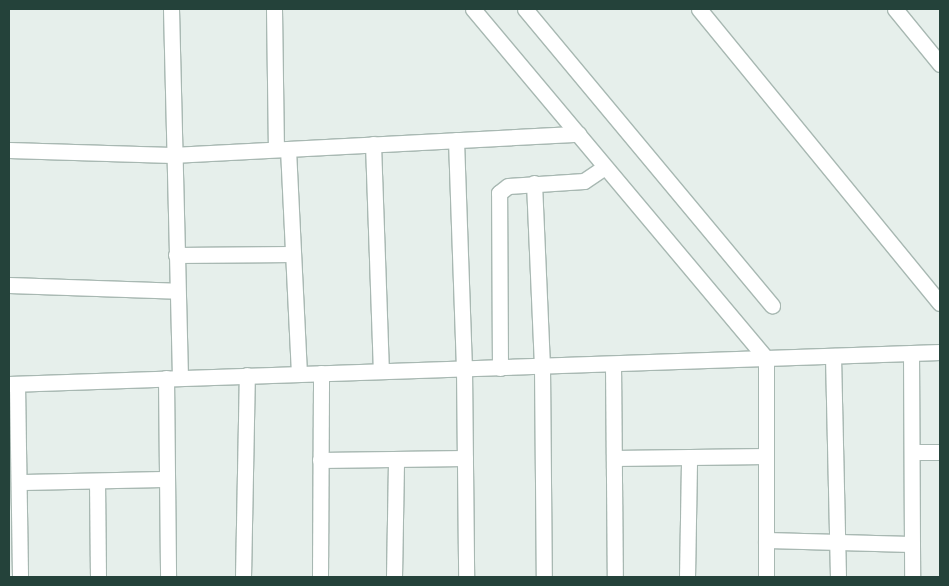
<!DOCTYPE html>
<html>
<head>
<meta charset="utf-8">
<style>
  body { margin:0 }
  #map { position:relative; width:949px; height:586px; overflow:hidden; background:#e6efeb; font-family:"Archivo Narrow",sans-serif }
  div>[style] { position:absolute }
  [style*='--x'] { left:calc(var(--x)*1px); top:calc(var(--y)*1px); width:calc(var(--w)*1px); rotate:calc(var(--a)*1deg) }
  .roads { filter:drop-shadow(1px 0 #a8b8b2) drop-shadow(-1px 0 #a8b8b2) drop-shadow(0 1px #a8b8b2) drop-shadow(0 -1px #a8b8b2) }
  .street>* { height:15px; margin:-7.5px; padding:0 7.5px; transform-origin:7.5px; border-radius:7.5px; background:#fff }
  .secondary>* { height:15px; margin:-7.5px; padding:0 7.5px; transform-origin:7.5px; border-radius:7.5px; background:#fff }
  span { translate:-50% -50%; white-space:nowrap; text-align:center; line-height:1.15; -webkit-text-stroke:4px #f7fbf9; paint-order:stroke }
  .frame { position:absolute; inset:0; border:10px solid #24423a; pointer-events:none }
</style>
</head>
<body>
<div id="map">
  <div class="roads">
    <div class="street">
      <div style="--x:171;--y:9;--w:368;--a:88.6"></div>
      <div style="--x:274;--y:9;--w:140;--a:89.2"></div>
      <div style="--x:525;--y:9;--w:386;--a:50.2"></div>
      <div style="--x:699;--y:9;--w:380;--a:50.7"></div>
      <div style="--x:895;--y:9;--w:71;--a:50.7"></div>
      <div style="--x:456;--y:140;--w:229;--a:88"></div>
      <div style="--x:464;--y:369;--w:208;--a:89.4"></div>
      <div style="--x:373;--y:144;--w:227;--a:88"></div>
      <div style="--x:288;--y:149;--w:225;--a:87.2"></div>
      <div style="--x:9;--y:150;--w:163;--a:1.8"></div>
      <div style="--x:172;--y:155;--w:407;--a:-3"></div>
      <div style="--x:534;--y:183;--w:184;--a:87.5"></div>
      <div style="--x:542;--y:367;--w:210;--a:89.5"></div>
      <div style="--x:176;--y:255;--w:117;--a:-0.5"></div>
      <div style="--x:9;--y:285;--w:168;--a:2"></div>
      <div style="--x:911;--y:353;--w:224;--a:89.7"></div>
      <div style="--x:833;--y:356;--w:221;--a:88.7"></div>
      <div style="--x:766;--y:358;--w:219;--a:90"></div>
      <div style="--x:613;--y:364;--w:213;--a:89.5"></div>
      <div style="--x:500;--y:368;--w:175;--a:-90.3"></div>
      <div style="--x:499;--y:193;--w:11;--a:-38"></div>
      <div style="--x:508;--y:186;--w:76;--a:-3.8"></div>
      <div style="--x:584;--y:181;--w:25;--a:-34"></div>
      <div style="--x:166;--y:378;--w:199;--a:89.4"></div>
      <div style="--x:17;--y:384;--w:193;--a:89.1"></div>
      <div style="--x:912;--y:452;--w:28;--a:0"></div>
      <div style="--x:614;--y:458;--w:152;--a:-0.8"></div>
      <div style="--x:320;--y:460;--w:145;--a:-0.8"></div>
      <div style="--x:97;--y:481;--w:96;--a:89.4"></div>
      <div style="--x:19;--y:482;--w:148;--a:-1.2"></div>
      <div style="--x:766;--y:540;--w:146;--a:1.6"></div>
      <div style="--x:243;--y:577;--w:202;--a:-88.9"></div>
      <div style="--x:320;--y:577;--w:204;--a:-89.7"></div>
      <div style="--x:394;--y:577;--w:118;--a:-89"></div>
      <div style="--x:687;--y:577;--w:120;--a:-89"></div>
    </div>
    <div class="secondary">
      <div style="--x:473;--y:9;--w:456;--a:50"></div>
      <div style="--x:766;--y:358;--w:174;--a:-2"></div>
      <div style="--x:9;--y:384;--w:757;--a:-1.97"></div>
    </div>
  </div>
  <div class="frame"></div>
</div>
</body>
</html>
